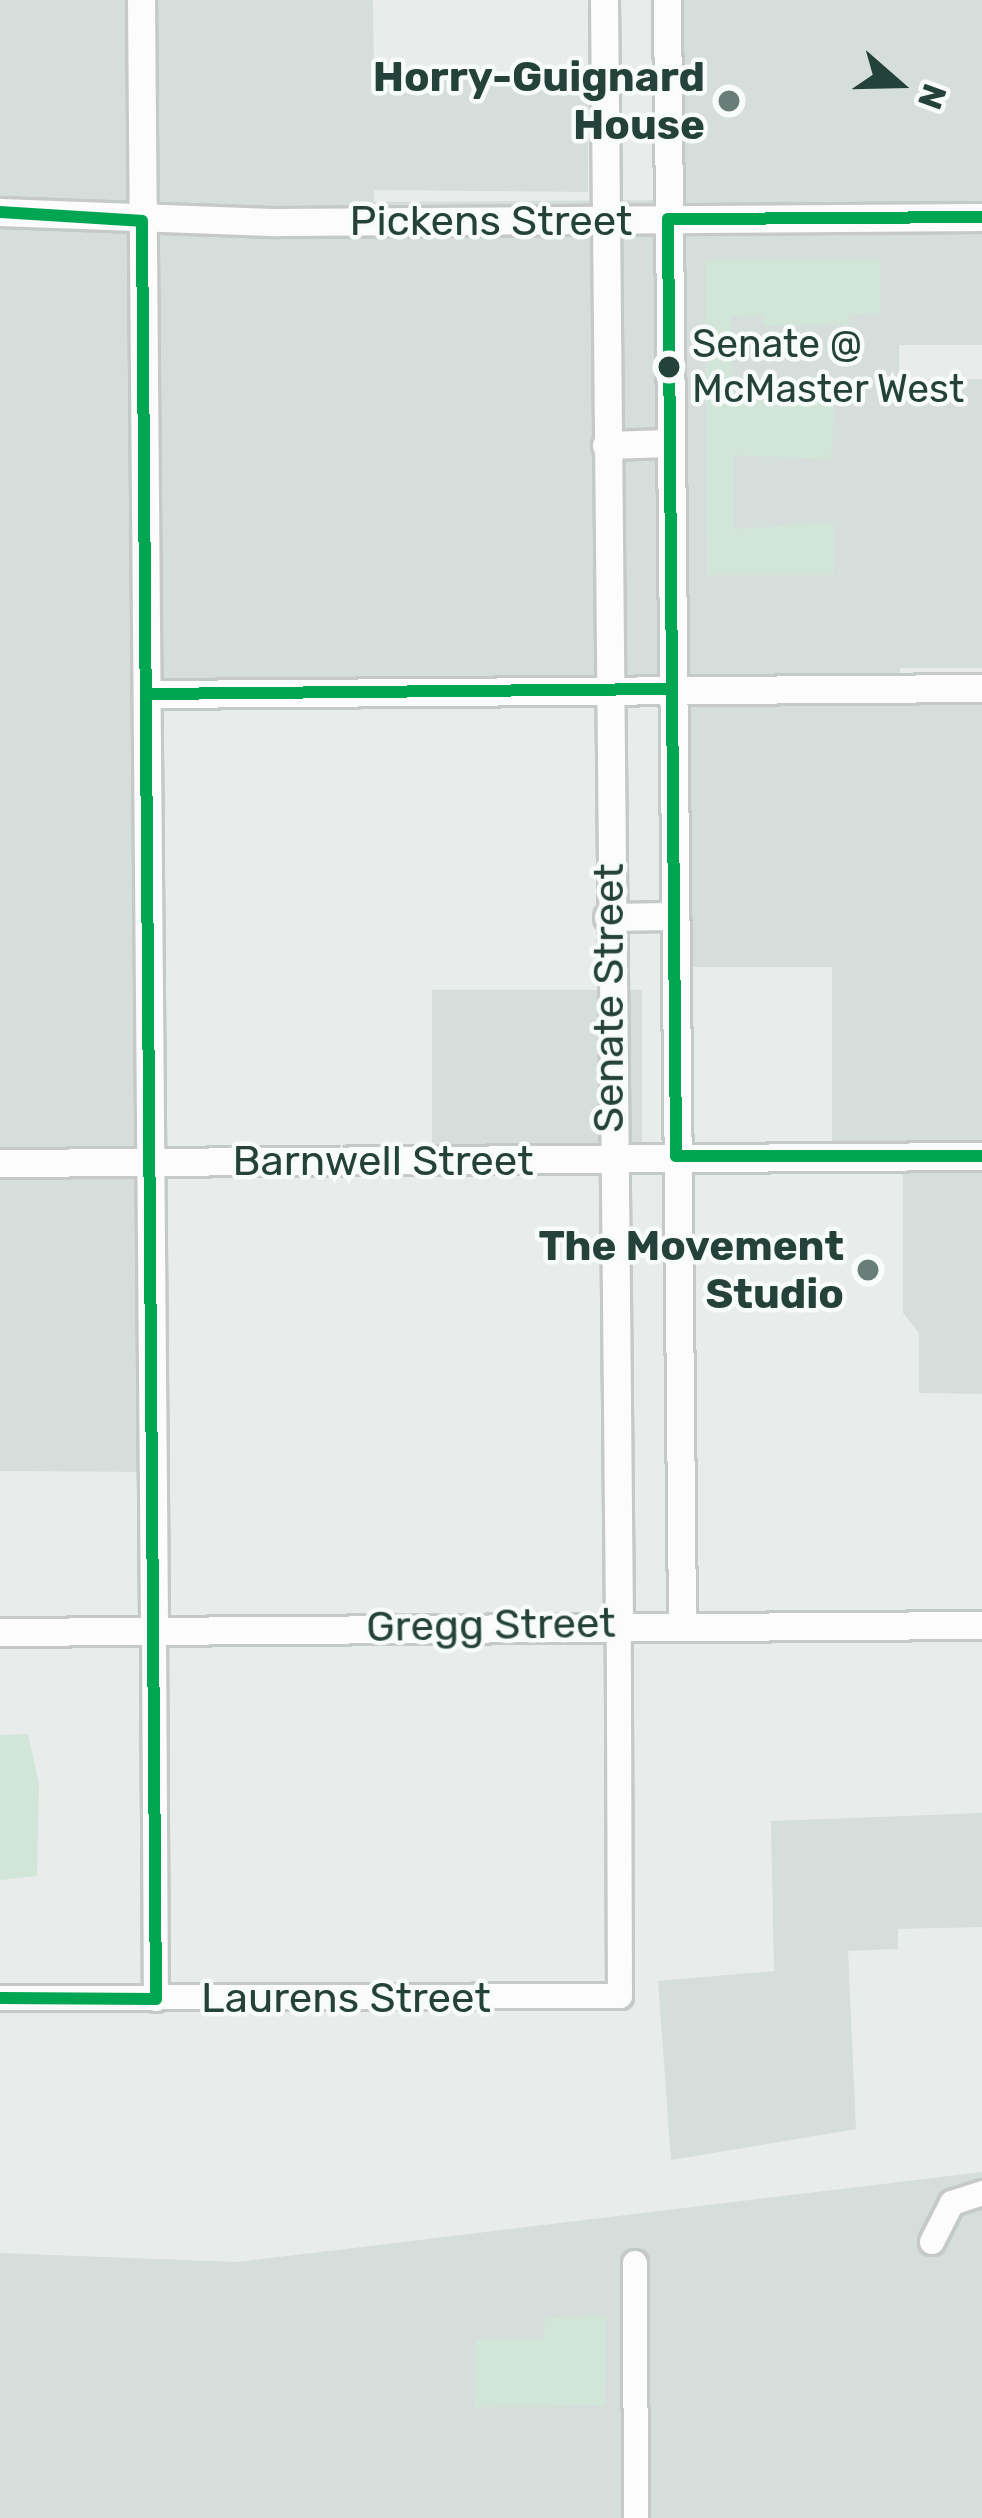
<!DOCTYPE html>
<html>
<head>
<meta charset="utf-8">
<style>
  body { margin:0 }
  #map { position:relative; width:982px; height:2518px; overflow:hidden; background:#e8edeb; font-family:Rubik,sans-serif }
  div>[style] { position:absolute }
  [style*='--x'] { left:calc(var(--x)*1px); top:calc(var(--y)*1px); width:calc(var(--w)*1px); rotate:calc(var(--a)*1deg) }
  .built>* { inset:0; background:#d6dedb; transform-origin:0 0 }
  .green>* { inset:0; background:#d1e6d8 }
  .roads { filter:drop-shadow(3px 0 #c5cac8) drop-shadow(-3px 0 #c5cac8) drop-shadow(0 3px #c5cac8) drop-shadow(0 -3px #c5cac8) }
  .minor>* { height:24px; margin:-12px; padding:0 12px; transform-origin:12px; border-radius:12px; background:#fcfcfc }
  .tertiary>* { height:27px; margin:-13.5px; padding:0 13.5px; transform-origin:13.5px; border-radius:13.5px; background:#fcfcfc }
  .bus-1>* { height:12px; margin:-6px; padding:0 6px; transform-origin:6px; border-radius:6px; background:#00a651 }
  .dots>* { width:33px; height:33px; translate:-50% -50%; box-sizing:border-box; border:6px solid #f7fbf9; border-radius:50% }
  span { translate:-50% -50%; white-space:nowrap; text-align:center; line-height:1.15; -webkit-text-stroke:9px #f7fbf9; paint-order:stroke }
  .bus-label { font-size:39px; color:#24423a }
  .left { translate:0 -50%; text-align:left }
  .poi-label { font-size:42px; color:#24423a; font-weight:700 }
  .right { translate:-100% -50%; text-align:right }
  .street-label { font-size:42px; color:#24423a }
  .north { position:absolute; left:838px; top:24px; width:120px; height:120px; -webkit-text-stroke:9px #f7fbf9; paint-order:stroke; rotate:110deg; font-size:33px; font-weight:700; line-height:48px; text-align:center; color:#24423a }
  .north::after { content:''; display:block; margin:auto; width:42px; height:54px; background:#24423a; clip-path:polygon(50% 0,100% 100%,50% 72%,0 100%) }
</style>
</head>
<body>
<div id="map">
  <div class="built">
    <div style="clip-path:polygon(0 0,373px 0,374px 72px,588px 79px,588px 192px,374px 190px,374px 202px,665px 200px,665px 0,982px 0,982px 345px,899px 345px,899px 379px,982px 379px,982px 668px,900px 668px,900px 683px,148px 688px,150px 1472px,0 1471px)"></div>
    <div style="clip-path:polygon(982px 702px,982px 1144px,832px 1145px,832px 967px,685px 967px,685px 703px)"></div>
    <div style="left:432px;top:990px;width:210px;height:170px"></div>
    <div style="clip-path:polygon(982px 1172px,982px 1394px,919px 1393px,919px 1333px,903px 1313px,903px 1173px)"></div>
    <div style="clip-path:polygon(982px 1813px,982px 1927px,898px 1929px,898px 1949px,848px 1951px,856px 2129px,671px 2160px,658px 1981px,774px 1971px,771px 1821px)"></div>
    <div style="clip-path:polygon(982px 2172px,982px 2518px,0 2518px,0 2253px,237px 2262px)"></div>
  </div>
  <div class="green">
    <div style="clip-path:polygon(705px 261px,880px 261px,880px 313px,849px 314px,849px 325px,764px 326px,763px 315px,731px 316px,732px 392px,763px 392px,764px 381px,834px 381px,835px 393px,831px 459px,734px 455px,734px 529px,833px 523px,833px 575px,707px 575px)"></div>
    <div style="clip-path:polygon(28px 1734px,39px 1784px,37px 1876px,0 1880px,0 1735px)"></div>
    <div style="clip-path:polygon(606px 2317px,605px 2406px,475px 2407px,476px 2340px,544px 2340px,545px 2318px)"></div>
  </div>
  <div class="roads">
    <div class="minor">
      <div style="--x:154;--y:1630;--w:369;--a:89.7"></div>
      <div style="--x:0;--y:1998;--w:620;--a:-0.18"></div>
      <div style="--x:620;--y:1996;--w:373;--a:-90.2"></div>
      <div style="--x:932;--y:2242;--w:44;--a:-62.9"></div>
      <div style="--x:952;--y:2203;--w:32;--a:-18"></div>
      <div style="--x:635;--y:2263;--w:255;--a:89.8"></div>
    </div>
    <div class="tertiary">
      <div style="--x:141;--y:0;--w:1630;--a:89.54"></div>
      <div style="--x:604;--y:0;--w:1623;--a:89.47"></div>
      <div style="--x:667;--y:0;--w:1624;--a:89.47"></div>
      <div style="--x:0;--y:212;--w:278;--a:2.1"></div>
      <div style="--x:278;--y:222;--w:704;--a:-0.41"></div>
      <div style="--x:606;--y:445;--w:63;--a:-1.8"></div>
      <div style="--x:148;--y:694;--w:834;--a:-0.41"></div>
      <div style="--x:608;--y:917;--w:63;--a:-0.9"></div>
      <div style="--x:0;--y:1163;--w:982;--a:-0.41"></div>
      <div style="--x:0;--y:1632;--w:982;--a:-0.41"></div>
    </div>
  </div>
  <div class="bus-1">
    <div style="--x:0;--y:212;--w:142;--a:3.6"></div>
    <div style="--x:142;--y:221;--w:1778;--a:89.55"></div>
    <div style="--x:156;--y:1999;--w:156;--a:-179.6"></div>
    <div style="--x:982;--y:217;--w:314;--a:179.6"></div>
    <div style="--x:668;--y:219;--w:937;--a:89.51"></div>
    <div style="--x:676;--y:1156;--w:306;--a:0"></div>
    <div style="--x:148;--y:694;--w:522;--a:-0.55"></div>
  </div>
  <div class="dots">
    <div style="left:729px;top:101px;background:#697e78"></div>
    <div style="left:669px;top:367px;background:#24423a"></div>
    <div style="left:868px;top:1270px;background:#697e78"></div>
  </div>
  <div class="bus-label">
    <span class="left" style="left:692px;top:367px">Senate @<br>McMaster West</span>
  </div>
  <div class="poi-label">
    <span class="right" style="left:705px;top:101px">Horry-Guignard<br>House</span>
    <span class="right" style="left:844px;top:1270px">The Movement<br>Studio</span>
  </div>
  <div class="street-label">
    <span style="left:491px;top:221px">Pickens Street</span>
    <span style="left:609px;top:998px;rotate:-90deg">Senate Street</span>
    <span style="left:383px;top:1161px">Barnwell Street</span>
    <span style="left:491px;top:1625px;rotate:-1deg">Gregg Street</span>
    <span style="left:346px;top:1998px">Laurens Street</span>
  </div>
  <div class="north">N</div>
</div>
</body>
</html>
